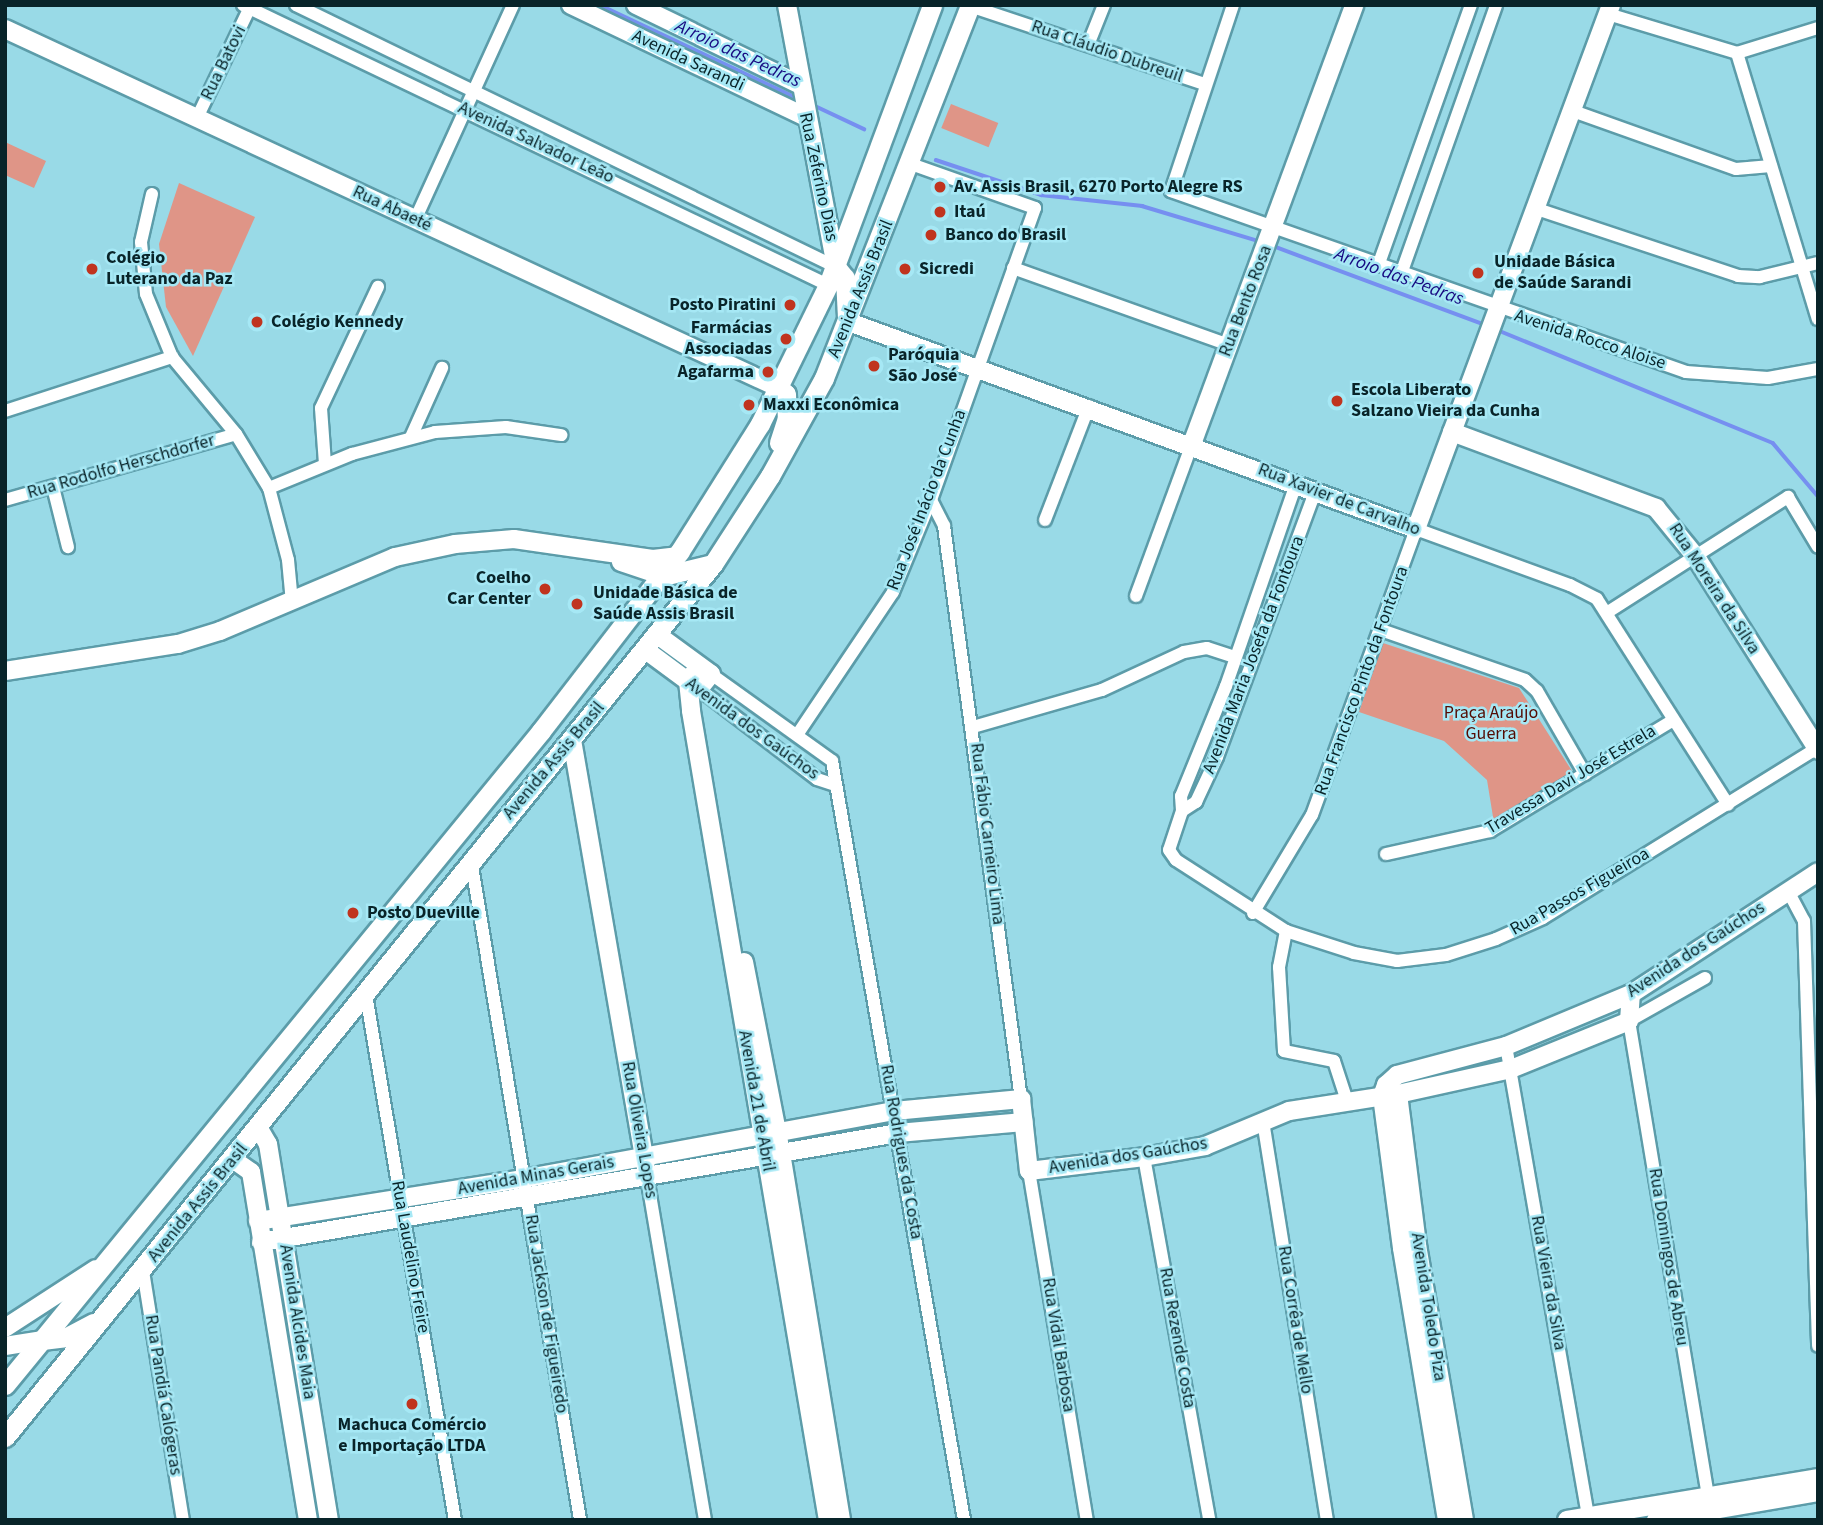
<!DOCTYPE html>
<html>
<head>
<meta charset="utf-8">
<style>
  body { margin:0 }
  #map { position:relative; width:1823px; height:1525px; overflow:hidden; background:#99dae7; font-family:"Source Sans 3",sans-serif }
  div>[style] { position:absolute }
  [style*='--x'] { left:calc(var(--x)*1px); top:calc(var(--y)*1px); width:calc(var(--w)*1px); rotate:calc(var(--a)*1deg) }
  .green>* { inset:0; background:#df9587; transform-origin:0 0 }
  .stream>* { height:3.5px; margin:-1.75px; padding:0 1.75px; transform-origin:1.75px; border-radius:1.75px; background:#768ff0 }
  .roads { filter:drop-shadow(2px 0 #5c9ca9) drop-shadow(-2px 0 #5c9ca9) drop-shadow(0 2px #5c9ca9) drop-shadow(0 -2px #5c9ca9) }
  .street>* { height:12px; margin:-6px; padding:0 6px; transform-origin:6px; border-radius:6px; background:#fff }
  .secondary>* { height:18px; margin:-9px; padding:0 9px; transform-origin:9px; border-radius:9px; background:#fff }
  .primary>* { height:19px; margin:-9.5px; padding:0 9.5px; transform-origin:9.5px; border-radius:9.5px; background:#fff }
  .dots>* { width:19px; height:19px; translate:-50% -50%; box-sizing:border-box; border:4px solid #a6e8f5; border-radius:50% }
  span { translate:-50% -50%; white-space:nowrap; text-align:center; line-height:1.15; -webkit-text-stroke:5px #a6e8f5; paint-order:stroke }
  .street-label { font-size:18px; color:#092429 }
  .poi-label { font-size:18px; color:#092429; font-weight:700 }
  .left { translate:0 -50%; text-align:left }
  .right { translate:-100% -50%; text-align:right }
  .park-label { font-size:18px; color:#540b03 }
  .water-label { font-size:19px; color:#170a81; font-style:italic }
  .frame { position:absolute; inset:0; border:7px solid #092429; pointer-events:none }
</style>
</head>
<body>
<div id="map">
  <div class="green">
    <div style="left:951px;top:104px;width:51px;height:26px;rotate:22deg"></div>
    <div style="clip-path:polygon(5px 142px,46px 161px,34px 188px,5px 175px)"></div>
    <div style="clip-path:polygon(179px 183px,255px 217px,193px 356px,166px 307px,159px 244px)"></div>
    <div style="clip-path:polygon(1383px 643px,1519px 688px,1572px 771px,1494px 823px,1487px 780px,1444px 741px,1359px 712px)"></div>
  </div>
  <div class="stream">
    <div style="--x:600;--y:5;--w:218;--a:25.3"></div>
    <div style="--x:811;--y:104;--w:59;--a:25.3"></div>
    <div style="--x:936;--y:160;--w:111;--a:18.4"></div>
    <div style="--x:1041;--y:195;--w:102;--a:6.2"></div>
    <div style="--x:1142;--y:206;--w:125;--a:16.7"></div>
    <div style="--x:1273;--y:246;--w:226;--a:20.4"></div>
    <div style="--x:1495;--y:329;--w:300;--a:22.3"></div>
    <div style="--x:1773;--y:443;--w:70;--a:49.7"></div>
  </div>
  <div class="roads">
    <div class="street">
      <div style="--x:243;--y:5;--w:649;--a:25.58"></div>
      <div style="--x:296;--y:5;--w:600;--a:25.88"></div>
      <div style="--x:1233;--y:5;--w:196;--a:108.4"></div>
      <div style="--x:1171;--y:191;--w:546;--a:19.36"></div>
      <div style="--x:1686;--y:372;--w:82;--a:4.2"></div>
      <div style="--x:1768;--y:378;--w:51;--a:-10.2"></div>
      <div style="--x:970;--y:6;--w:247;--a:18.4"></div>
      <div style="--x:1608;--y:14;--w:135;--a:16.8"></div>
      <div style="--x:1737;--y:53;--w:85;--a:-17.2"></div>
      <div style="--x:1088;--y:45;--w:43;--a:-68.2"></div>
      <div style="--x:1737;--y:53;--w:278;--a:73.1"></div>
      <div style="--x:1573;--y:111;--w:173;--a:19.6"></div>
      <div style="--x:1736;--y:169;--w:35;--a:-5"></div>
      <div style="--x:196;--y:120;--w:127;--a:-64.4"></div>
      <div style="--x:152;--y:194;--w:49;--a:102.9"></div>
      <div style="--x:141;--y:242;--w:52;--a:84.5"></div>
      <div style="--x:146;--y:294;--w:68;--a:67.6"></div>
      <div style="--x:172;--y:357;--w:100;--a:50.3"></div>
      <div style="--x:236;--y:434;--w:63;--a:58.6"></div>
      <div style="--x:269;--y:488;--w:74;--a:75.2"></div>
      <div style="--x:288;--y:560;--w:42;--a:84.6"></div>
      <div style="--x:1537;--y:209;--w:212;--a:18.4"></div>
      <div style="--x:1738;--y:276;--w:22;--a:3"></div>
      <div style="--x:1760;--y:277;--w:60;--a:-13.6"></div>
      <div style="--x:415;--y:220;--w:236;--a:-65.5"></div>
      <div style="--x:1378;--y:266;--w:277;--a:-70.4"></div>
      <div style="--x:1013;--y:268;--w:229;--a:19.6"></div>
      <div style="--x:1401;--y:274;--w:285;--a:-70.5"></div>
      <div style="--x:5;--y:411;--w:176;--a:-17.9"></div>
      <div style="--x:411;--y:437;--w:76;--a:-65.8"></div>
      <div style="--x:325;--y:464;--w:56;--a:-94.1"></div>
      <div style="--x:321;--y:408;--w:134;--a:-64.8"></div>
      <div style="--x:1296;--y:484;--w:214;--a:109.1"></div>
      <div style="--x:1226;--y:686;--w:119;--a:112.2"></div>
      <div style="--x:1181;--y:796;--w:15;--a:86"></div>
      <div style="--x:1182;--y:811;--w:41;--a:108.4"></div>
      <div style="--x:1169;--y:850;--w:12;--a:55"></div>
      <div style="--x:1176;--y:860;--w:131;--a:32.8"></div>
      <div style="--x:1286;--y:931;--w:71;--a:17.9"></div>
      <div style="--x:1354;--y:953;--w:44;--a:10.5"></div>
      <div style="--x:1397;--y:961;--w:49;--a:-7"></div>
      <div style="--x:1446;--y:955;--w:52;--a:-17.7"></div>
      <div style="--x:1496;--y:939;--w:51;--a:-24.1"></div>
      <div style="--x:1543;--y:918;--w:322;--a:-31.8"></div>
      <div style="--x:53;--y:487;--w:62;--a:76"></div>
      <div style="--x:269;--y:488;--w:90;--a:-22.3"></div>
      <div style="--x:352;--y:454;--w:86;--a:-14.8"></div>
      <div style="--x:435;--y:432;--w:71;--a:-4"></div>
      <div style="--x:506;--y:427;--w:56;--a:8.3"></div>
      <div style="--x:5;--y:500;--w:240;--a:-15.9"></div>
      <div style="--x:931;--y:500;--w:29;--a:63"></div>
      <div style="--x:944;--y:526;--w:578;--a:82.35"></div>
      <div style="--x:1045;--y:520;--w:122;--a:-68.9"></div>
      <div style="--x:1136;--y:596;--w:162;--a:-69.8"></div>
      <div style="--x:1608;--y:612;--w:214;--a:-32.6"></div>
      <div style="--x:1788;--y:497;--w:58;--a:59"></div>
      <div style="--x:1381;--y:630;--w:152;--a:19.1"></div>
      <div style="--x:1525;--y:680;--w:16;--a:43"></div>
      <div style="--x:1537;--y:691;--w:96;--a:60"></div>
      <div style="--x:711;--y:674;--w:149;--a:35.7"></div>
      <div style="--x:832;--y:761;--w:770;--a:80.13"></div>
      <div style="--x:699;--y:689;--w:148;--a:37.3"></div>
      <div style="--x:817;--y:779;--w:20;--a:18"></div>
      <div style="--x:973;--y:727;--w:134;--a:-16"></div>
      <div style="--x:1102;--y:690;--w:90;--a:-24.9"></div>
      <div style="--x:1184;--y:652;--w:23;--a:-10"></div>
      <div style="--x:1207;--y:648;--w:29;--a:18"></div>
      <div style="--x:797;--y:735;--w:172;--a:-56.1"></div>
      <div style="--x:893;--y:592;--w:100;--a:-67.6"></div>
      <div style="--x:931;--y:500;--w:310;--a:-70.4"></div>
      <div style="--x:1035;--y:208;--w:132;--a:-160.5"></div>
      <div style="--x:1182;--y:811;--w:17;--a:-33"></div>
      <div style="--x:1196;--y:802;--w:50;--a:-65"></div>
      <div style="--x:1217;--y:757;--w:283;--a:-69.7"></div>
      <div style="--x:1386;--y:854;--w:107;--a:-12.5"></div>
      <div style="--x:1490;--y:831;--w:214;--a:-31.2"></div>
      <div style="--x:471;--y:860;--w:669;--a:80.62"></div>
      <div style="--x:1788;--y:891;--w:34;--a:62"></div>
      <div style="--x:1804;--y:921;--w:425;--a:88.1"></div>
      <div style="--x:1253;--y:913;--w:114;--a:-59"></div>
      <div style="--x:1312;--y:815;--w:304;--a:-70"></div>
      <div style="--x:1416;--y:529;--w:164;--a:20"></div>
      <div style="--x:1570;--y:585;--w:30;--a:27"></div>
      <div style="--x:1597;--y:599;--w:244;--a:57.5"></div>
      <div style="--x:1286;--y:931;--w:37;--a:101"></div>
      <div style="--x:1279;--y:967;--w:84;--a:86.6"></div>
      <div style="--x:1284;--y:1051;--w:51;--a:11.3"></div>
      <div style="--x:1334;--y:1061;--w:42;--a:72"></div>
      <div style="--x:1705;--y:978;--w:87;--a:150.5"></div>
      <div style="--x:1629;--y:1021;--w:506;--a:80.56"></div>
      <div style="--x:366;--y:995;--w:532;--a:80.38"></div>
      <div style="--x:1506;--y:1046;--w:481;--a:80.1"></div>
      <div style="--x:1263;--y:1121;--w:404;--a:80.9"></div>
      <div style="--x:1144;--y:1157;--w:369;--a:79.8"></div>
      <div style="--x:1029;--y:1171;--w:354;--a:80.6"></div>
      <div style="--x:647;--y:1177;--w:348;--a:80.4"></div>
      <div style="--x:143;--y:1271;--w:252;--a:80.9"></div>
    </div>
    <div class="secondary">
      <div style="--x:571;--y:5;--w:260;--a:25.5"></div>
      <div style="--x:636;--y:5;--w:181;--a:25.9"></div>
      <div style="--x:787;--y:5;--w:267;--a:79.4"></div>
      <div style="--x:5;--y:29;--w:853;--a:24.88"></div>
      <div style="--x:849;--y:322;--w:604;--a:20.06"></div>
      <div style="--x:1416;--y:529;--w:559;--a:-69.59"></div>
      <div style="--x:1452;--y:432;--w:218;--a:20.4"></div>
      <div style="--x:1656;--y:508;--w:63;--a:50.8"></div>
      <div style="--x:1696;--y:557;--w:228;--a:57.7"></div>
      <div style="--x:1192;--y:444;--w:468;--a:-69.7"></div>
      <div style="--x:621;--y:562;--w:44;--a:18.4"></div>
      <div style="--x:659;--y:636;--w:64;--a:36.2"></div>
      <div style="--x:711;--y:674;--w:19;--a:129"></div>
      <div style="--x:647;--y:651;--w:62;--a:36.5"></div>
      <div style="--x:699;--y:666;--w:19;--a:126"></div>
      <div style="--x:688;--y:681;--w:30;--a:84"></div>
      <div style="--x:691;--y:711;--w:821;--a:80.39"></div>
      <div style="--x:5;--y:671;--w:175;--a:-8.9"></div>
      <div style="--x:178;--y:644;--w:44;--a:-17.2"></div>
      <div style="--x:220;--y:631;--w:190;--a:-22.9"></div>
      <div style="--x:395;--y:557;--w:61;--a:-12.2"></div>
      <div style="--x:455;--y:544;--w:59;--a:-4.8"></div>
      <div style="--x:514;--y:539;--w:140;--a:8.2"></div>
      <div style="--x:653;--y:559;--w:24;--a:-7"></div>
      <div style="--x:572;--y:740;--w:434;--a:80.2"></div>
      <div style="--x:744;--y:962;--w:195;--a:79"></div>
      <div style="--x:781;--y:1153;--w:372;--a:80.7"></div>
      <div style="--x:1398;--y:1094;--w:152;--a:82.8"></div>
      <div style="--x:1417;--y:1245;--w:279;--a:80.3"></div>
      <div style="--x:258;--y:1127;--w:20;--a:60"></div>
      <div style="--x:268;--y:1144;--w:381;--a:80.8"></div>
      <div style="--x:234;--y:1160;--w:21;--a:35"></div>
      <div style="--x:251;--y:1172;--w:353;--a:80.7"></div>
      <div style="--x:258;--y:1221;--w:268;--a:-9"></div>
      <div style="--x:523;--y:1179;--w:377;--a:-10.4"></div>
      <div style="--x:894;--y:1111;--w:128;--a:-5.4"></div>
      <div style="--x:1021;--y:1099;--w:72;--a:83.7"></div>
      <div style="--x:1029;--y:1171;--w:116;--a:-6.9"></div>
      <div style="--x:1144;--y:1157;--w:62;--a:-10.2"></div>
      <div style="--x:1205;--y:1146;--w:91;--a:-22.6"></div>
      <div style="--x:1289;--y:1111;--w:110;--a:-8.9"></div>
      <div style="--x:1398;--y:1094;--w:116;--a:-12.5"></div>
      <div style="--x:1511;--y:1069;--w:127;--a:-22.1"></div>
      <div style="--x:1629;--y:1021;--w:27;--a:-86"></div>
      <div style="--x:261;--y:1242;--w:646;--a:-9.71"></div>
      <div style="--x:898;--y:1133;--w:126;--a:-5"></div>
      <div style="--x:5;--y:1328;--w:108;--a:-33"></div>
      <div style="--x:5;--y:1346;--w:37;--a:-9"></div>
      <div style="--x:1447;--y:1520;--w:276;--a:-99.4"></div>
      <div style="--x:1402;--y:1248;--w:153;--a:-97.5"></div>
      <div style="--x:1382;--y:1096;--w:12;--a:-70"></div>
      <div style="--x:1386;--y:1085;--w:15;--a:-42"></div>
      <div style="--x:1397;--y:1075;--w:113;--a:-14.9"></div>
      <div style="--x:1506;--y:1046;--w:135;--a:-22.6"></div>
      <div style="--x:1631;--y:994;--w:223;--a:-33.1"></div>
      <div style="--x:1567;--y:1520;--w:254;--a:-9.5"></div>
      <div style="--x:1656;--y:1520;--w:164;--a:-9.8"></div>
    </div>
    <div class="primary">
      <div style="--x:836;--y:267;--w:14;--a:51"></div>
      <div style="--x:845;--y:278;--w:40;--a:87.1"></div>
      <div style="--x:779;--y:388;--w:9;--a:41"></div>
      <div style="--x:786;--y:394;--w:24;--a:88"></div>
      <div style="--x:787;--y:418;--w:26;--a:108"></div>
      <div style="--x:663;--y:576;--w:51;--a:-13.5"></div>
      <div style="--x:42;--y:1340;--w:25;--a:-7"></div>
      <div style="--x:67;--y:1337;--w:30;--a:-28"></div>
      <div style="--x:5;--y:1385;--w:846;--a:-50.66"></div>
      <div style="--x:541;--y:731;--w:227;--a:-52.3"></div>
      <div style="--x:680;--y:551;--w:150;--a:-57.8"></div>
      <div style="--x:760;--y:424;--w:155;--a:-63.9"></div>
      <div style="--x:828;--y:285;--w:299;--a:-69.6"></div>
      <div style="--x:5;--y:1437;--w:1124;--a:-50.96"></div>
      <div style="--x:713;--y:564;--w:105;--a:-57.1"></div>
      <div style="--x:770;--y:476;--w:112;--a:-61.1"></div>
      <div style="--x:824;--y:378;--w:401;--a:-68.6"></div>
    </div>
  </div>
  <div class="dots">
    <div style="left:940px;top:187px;background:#c0341f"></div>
    <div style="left:940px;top:212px;background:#c0341f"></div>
    <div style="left:931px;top:235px;background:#c0341f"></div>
    <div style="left:92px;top:269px;background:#c0341f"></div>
    <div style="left:905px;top:269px;background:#c0341f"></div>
    <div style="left:1478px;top:273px;background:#c0341f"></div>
    <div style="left:790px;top:305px;background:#c0341f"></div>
    <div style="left:257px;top:322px;background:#c0341f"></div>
    <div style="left:786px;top:339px;background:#c0341f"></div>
    <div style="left:874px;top:366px;background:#c0341f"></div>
    <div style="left:768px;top:372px;background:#c0341f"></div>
    <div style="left:1337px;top:401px;background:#c0341f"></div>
    <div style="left:749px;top:405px;background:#c0341f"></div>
    <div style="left:545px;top:589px;background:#c0341f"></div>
    <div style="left:577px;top:604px;background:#c0341f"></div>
    <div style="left:353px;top:913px;background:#c0341f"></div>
    <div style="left:412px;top:1404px;background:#c0341f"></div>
  </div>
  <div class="street-label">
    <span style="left:1107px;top:52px;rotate:19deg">Rua Cláudio Dubreuil</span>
    <span style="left:688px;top:61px;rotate:25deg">Avenida Sarandi</span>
    <span style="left:224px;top:63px;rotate:-64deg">Rua Batovi</span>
    <span style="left:536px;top:143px;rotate:25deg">Avenida Salvador Leão</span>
    <span style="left:818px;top:177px;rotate:78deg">Rua Zeferino Dias</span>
    <span style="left:392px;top:209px;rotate:25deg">Rua Abaeté</span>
    <span style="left:861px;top:289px;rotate:-68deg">Avenida Assis Brasil</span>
    <span style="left:1246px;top:301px;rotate:-69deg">Rua Bento Rosa</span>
    <span style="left:1590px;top:340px;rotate:18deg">Avenida Rocco Aloise</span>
    <span style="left:121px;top:467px;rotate:-16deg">Rua Rodolfo Herschdorfer</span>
    <span style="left:927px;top:500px;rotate:-69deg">Rua José Inácio da Cunha</span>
    <span style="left:1339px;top:500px;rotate:21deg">Rua Xavier de Carvalho</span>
    <span style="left:1714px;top:589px;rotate:57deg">Rua Moreira da Silva</span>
    <span style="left:1254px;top:655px;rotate:-69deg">Avenida Maria Josefa da Fontoura</span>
    <span style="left:1362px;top:681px;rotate:-70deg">Rua Francisco Pinto da Fontoura</span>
    <span style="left:752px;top:729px;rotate:36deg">Avenida dos Gaúchos</span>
    <span style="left:554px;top:761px;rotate:-50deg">Avenida Assis Brasil</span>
    <span style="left:1571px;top:780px;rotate:-31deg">Travessa Davi José Estrela</span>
    <span style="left:987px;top:834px;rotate:83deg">Rua Fábio Carneiro Lima</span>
    <span style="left:1580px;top:892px;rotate:-30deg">Rua Passos Figueiroa</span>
    <span style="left:1696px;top:950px;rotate:-33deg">Avenida dos Gaúchos</span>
    <span style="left:756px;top:1101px;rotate:80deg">Avenida 21 de Abril</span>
    <span style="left:639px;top:1130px;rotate:80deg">Rua Oliveira Lopes</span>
    <span style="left:901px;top:1152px;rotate:80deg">Rua Rodrigues da Costa</span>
    <span style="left:1128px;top:1156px;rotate:-9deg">Avenida dos Gaúchos</span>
    <span style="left:536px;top:1176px;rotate:-10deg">Avenida Minas Gerais</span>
    <span style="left:198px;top:1203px;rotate:-51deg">Avenida Assis Brasil</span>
    <span style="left:410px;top:1257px;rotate:80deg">Rua Laudelino Freire</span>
    <span style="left:1668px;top:1257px;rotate:81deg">Rua Domingos de Abreu</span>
    <span style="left:1548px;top:1283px;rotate:80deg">Rua Vieira da Silva</span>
    <span style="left:1428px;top:1307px;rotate:81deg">Avenida Toledo Piza</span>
    <span style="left:546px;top:1314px;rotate:81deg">Rua Jackson de Figueiredo</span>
    <span style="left:1295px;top:1320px;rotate:81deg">Rua Corrêa de Mello</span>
    <span style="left:297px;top:1322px;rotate:81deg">Avenida Alcides Maia</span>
    <span style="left:1177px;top:1338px;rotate:80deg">Rua Rezende Costa</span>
    <span style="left:1058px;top:1345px;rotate:81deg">Rua Vidal Barbosa</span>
    <span style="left:163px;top:1395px;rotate:81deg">Rua Pandiá Calógeras</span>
  </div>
  <div class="poi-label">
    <span class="left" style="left:954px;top:187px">Av. Assis Brasil, 6270 Porto Alegre RS</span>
    <span class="left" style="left:954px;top:212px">Itaú</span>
    <span class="left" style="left:945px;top:235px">Banco do Brasil</span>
    <span class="left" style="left:106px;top:269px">Colégio<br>Luterano da Paz</span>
    <span class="left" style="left:1494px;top:273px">Unidade Básica<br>de Saúde Sarandi</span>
    <span class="left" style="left:919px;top:269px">Sicredi</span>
    <span class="right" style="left:776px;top:305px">Posto Piratini</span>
    <span class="left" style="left:271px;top:322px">Colégio Kennedy</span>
    <span class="right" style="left:772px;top:339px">Farmácias<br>Associadas</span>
    <span class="left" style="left:888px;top:366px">Paróquia<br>São José</span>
    <span class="right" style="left:754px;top:372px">Agafarma</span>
    <span class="left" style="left:1351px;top:401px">Escola Liberato<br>Salzano Vieira da Cunha</span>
    <span class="left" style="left:763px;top:405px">Maxxi Econômica</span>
    <span class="right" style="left:531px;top:589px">Coelho<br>Car Center</span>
    <span class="left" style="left:593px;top:604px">Unidade Básica de<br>Saúde Assis Brasil</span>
    <span class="left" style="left:367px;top:913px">Posto Dueville</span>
    <span style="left:412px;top:1436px">Machuca Comércio<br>e Importação LTDA</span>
  </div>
  <div class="park-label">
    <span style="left:1491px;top:724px">Praça Araújo<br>Guerra</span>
  </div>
  <div class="water-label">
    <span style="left:738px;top:54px;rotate:25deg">Arroio das Pedras</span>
    <span style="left:1399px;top:277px;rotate:20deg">Arroio das Pedras</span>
  </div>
  <div class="frame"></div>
</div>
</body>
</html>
